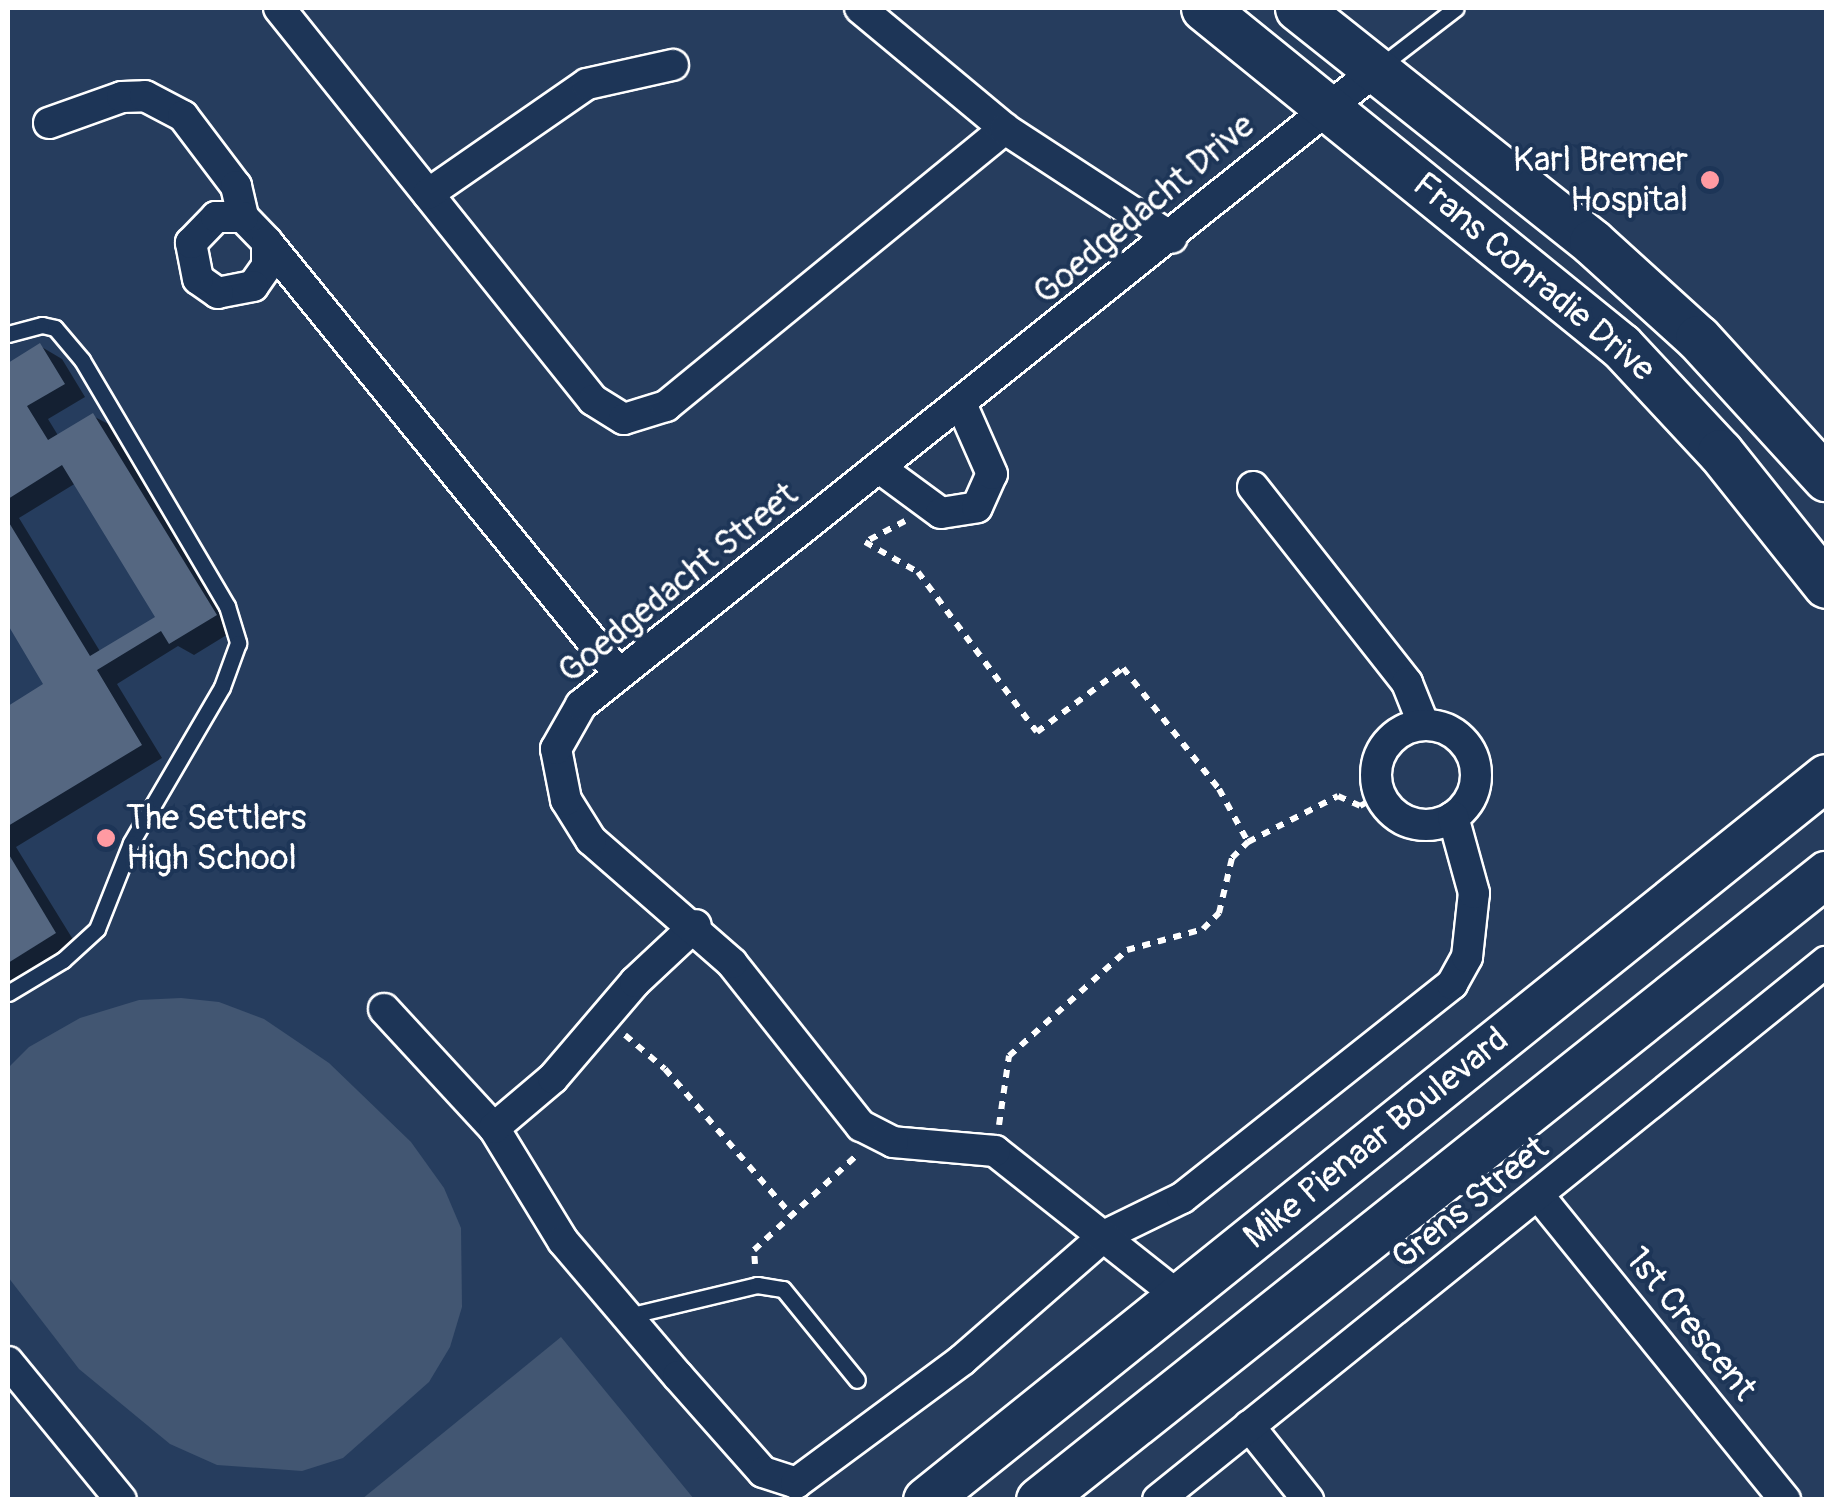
<!DOCTYPE html>
<html>
<head>
<meta charset="utf-8">
<style>
  body { margin:0 }
  #map { position:relative; width:1834px; height:1507px; overflow:hidden; background:#263d5e; font-family:Pangolin,sans-serif }
  div>[style] { position:absolute }
  [style*='--x'] { left:calc(var(--x)*1px); top:calc(var(--y)*1px); width:calc(var(--w)*1px); rotate:calc(var(--a)*1deg) }
  .green>* { inset:0; background:#425672 }
  .shadow>* { inset:0; background:#0007 }
  .building>* { inset:0; background:#556781 }
  .path>* { height:6px; margin-top:-3px; transform-origin:0; background:repeating-linear-gradient(90deg,#fff 0 8px,transparent 0 16px) }
  .roads { filter:drop-shadow(2px 0 #fff) drop-shadow(-2px 0 #fff) drop-shadow(0 2px #fff) drop-shadow(0 -2px #fff) }
  .service>* { height:15px; margin:-7.5px; padding:0 7.5px; transform-origin:7.5px; border-radius:7.5px; background:#1d3557 }
  .minor>* { height:30px; margin:-15px; padding:0 15px; transform-origin:15px; border-radius:15px; background:#1d3557 }
  .minor>.ring { margin:-15px; padding:0; box-sizing:content-box; background:none; border:30px solid #1d3557; border-radius:50% }
  .secondary>* { height:45px; margin:-22.5px; padding:0 22.5px; transform-origin:22.5px; border-radius:22.5px; background:#1d3557 }
  .dots>* { width:28px; height:28px; translate:-50% -50%; box-sizing:border-box; border:5px solid #1d3557; border-radius:50% }
  span { translate:-50% -50%; white-space:nowrap; text-align:center; line-height:1.15; -webkit-text-stroke:8px #1d3557; paint-order:stroke }
  .poi-label { font-size:35px; color:#fff }
  .right { translate:-100% -50%; text-align:right }
  .left { translate:0 -50%; text-align:left }
  .street-label { font-size:35px; color:#fff }
  .frame { position:absolute; inset:0; border:10px solid #fff; pointer-events:none }
</style>
</head>
<body>
<div id="map">
  <div class="green">
    <div style="clip-path:polygon(181px 998px,219px 1002px,264px 1019px,329px 1063px,411px 1142px,444px 1188px,461px 1228px,462px 1307px,450px 1347px,429px 1382px,343px 1458px,302px 1471px,217px 1465px,170px 1444px,79px 1369px,8px 1277px,8px 1068px,29px 1047px,80px 1018px,139px 1000px)"></div>
    <div style="clip-path:polygon(561px 1337px,694px 1499px,362px 1499px)"></div>
  </div>
  <div class="shadow">
    <div style="clip-path:polygon(evenodd,40px 346px,62px 359px,85px 397px,48px 419px,59px 437px,93px 416px,116px 428px,238px 628px,194px 655px,178px 646px,117px 684px,162px 758px,16px 847px,77px 946px,8px 988px,8px 708px,47px 685px,8px 620px,8px 366px,40px 346px,76px 483px,158px 618px,101px 653px,19px 518px,76px 483px)"></div>
  </div>
  <div class="building">
    <div style="clip-path:polygon(40px 343px,65px 384px,27px 406px,48px 440px,93px 413px,217px 615px,169px 644px,161px 631px,97px 670px,142px 745px,8px 826px,8px 706px,43px 684px,8px 625px,8px 521px,90px 656px,155px 617px,62px 465px,8px 499px,8px 363px)"></div>
    <div style="clip-path:polygon(8px 853px,56px 933px,8px 963px)"></div>
  </div>
  <div class="path">
    <div style="--x:905;--y:521;--w:45;--a:152.3"></div>
    <div style="--x:865;--y:542;--w:61;--a:29.5"></div>
    <div style="--x:918;--y:572;--w:199;--a:53.4"></div>
    <div style="--x:1037;--y:732;--w:107;--a:-36.7"></div>
    <div style="--x:1123;--y:668;--w:154;--a:51.6"></div>
    <div style="--x:1219;--y:789;--w:60;--a:61.3"></div>
    <div style="--x:625;--y:1035;--w:52;--a:40.4"></div>
    <div style="--x:665;--y:1069;--w:196;--a:49.1"></div>
    <div style="--x:999;--y:1125;--w:70;--a:-81.8"></div>
    <div style="--x:1009;--y:1056;--w:159;--a:-41.9"></div>
    <div style="--x:1127;--y:950;--w:79;--a:-15.4"></div>
    <div style="--x:1203;--y:929;--w:23;--a:-45"></div>
    <div style="--x:1219;--y:913;--w:57;--a:-76.7"></div>
    <div style="--x:1232;--y:858;--w:23;--a:-45"></div>
    <div style="--x:1248;--y:842;--w:101;--a:-27.1"></div>
    <div style="--x:1338;--y:796;--w:24;--a:24"></div>
    <div style="--x:1360;--y:806;--w:23;--a:-29"></div>
    <div style="--x:755;--y:1264;--w:14;--a:-94"></div>
    <div style="--x:754;--y:1250;--w:139;--a:-42.7"></div>
  </div>
  <div class="roads">
    <div class="service">
      <div style="--x:1378;--y:68;--w:98;--a:-37.6"></div>
      <div style="--x:8;--y:334;--w:35;--a:-15"></div>
      <div style="--x:42;--y:325;--w:13;--a:13"></div>
      <div style="--x:55;--y:328;--w:42;--a:49.8"></div>
      <div style="--x:82;--y:360;--w:286;--a:59.5"></div>
      <div style="--x:227;--y:606;--w:39;--a:73"></div>
      <div style="--x:238;--y:643;--w:47;--a:110"></div>
      <div style="--x:222;--y:687;--w:181;--a:120.3"></div>
      <div style="--x:131;--y:843;--w:92;--a:111.6"></div>
      <div style="--x:97;--y:929;--w:46;--a:137.6"></div>
      <div style="--x:63;--y:960;--w:64;--a:149"></div>
      <div style="--x:628;--y:1316;--w:133;--a:-13.5"></div>
      <div style="--x:757;--y:1285;--w:26;--a:9"></div>
      <div style="--x:783;--y:1289;--w:117;--a:50.9"></div>
    </div>
    <div class="minor">
      <div style="--x:279;--y:8;--w:502;--a:51.3"></div>
      <div style="--x:593;--y:400;--w:36;--a:32"></div>
      <div style="--x:624;--y:419;--w:44;--a:-17.2"></div>
      <div style="--x:666;--y:406;--w:438;--a:-39.3"></div>
      <div style="--x:860;--y:8;--w:189;--a:39.8"></div>
      <div style="--x:1005;--y:129;--w:199;--a:33.1"></div>
      <div style="--x:49;--y:123;--w:77;--a:-19.6"></div>
      <div style="--x:122;--y:97;--w:23;--a:-2"></div>
      <div style="--x:145;--y:96;--w:43;--a:27.8"></div>
      <div style="--x:183;--y:116;--w:88;--a:52.9"></div>
      <div style="--x:236;--y:186;--w:32;--a:77"></div>
      <div style="--x:243;--y:217;--w:35;--a:46"></div>
      <div style="--x:267;--y:242;--w:24;--a:90"></div>
      <div style="--x:267;--y:266;--w:24;--a:125"></div>
      <div style="--x:253;--y:286;--w:36;--a:169"></div>
      <div style="--x:218;--y:293;--w:24;--a:-145"></div>
      <div style="--x:198;--y:279;--w:37;--a:-101"></div>
      <div style="--x:191;--y:243;--w:36;--a:-46"></div>
      <div style="--x:216;--y:217;--w:27;--a:0"></div>
      <div style="--x:428;--y:194;--w:193;--a:-34.7"></div>
      <div style="--x:587;--y:84;--w:88;--a:-12.5"></div>
      <div style="--x:267;--y:242;--w:557;--a:50.83"></div>
      <div style="--x:881;--y:469;--w:74;--a:36.3"></div>
      <div style="--x:941;--y:513;--w:36;--a:-9"></div>
      <div style="--x:977;--y:507;--w:36;--a:-66"></div>
      <div style="--x:992;--y:474;--w:74;--a:-113.8"></div>
      <div style="--x:1253;--y:487;--w:249;--a:51.8"></div>
      <div style="--x:1407;--y:683;--w:43;--a:68.2"></div>
      <div class="ring" style="left:1376px;top:725px;width:70px;height:70px"></div>
      <div style="--x:384;--y:1009;--w:162;--a:47.3"></div>
      <div style="--x:494;--y:1128;--w:132;--a:58.6"></div>
      <div style="--x:563;--y:1241;--w:177;--a:49.6"></div>
      <div style="--x:678;--y:1376;--w:128;--a:48.5"></div>
      <div style="--x:763;--y:1472;--w:35;--a:18"></div>
      <div style="--x:796;--y:1483;--w:207;--a:-36.5"></div>
      <div style="--x:962;--y:1360;--w:189;--a:-41.1"></div>
      <div style="--x:1104;--y:1236;--w:87;--a:-26"></div>
      <div style="--x:1182;--y:1198;--w:345;--a:-38.4"></div>
      <div style="--x:1452;--y:984;--w:31;--a:-61"></div>
      <div style="--x:1467;--y:957;--w:64;--a:-83.8"></div>
      <div style="--x:1474;--y:893;--w:79;--a:-105.4"></div>
      <div style="--x:494;--y:1128;--w:77;--a:-40.3"></div>
      <div style="--x:553;--y:1078;--w:126;--a:-49.5"></div>
      <div style="--x:635;--y:982;--w:83;--a:-43.1"></div>
      <div style="--x:1539;--y:1196;--w:391;--a:51"></div>
      <div style="--x:1178;--y:1296;--w:233;--a:-141.6"></div>
      <div style="--x:995;--y:1151;--w:102;--a:-175"></div>
      <div style="--x:893;--y:1142;--w:36;--a:-153"></div>
      <div style="--x:861;--y:1126;--w:208;--a:-128.4"></div>
      <div style="--x:732;--y:963;--w:187;--a:-138.9"></div>
      <div style="--x:591;--y:840;--w:47;--a:-122"></div>
      <div style="--x:566;--y:800;--w:52;--a:-101.1"></div>
      <div style="--x:556;--y:749;--w:51;--a:-60.4"></div>
      <div style="--x:581;--y:705;--w:1016;--a:-38.61"></div>
      <div style="--x:8;--y:1362;--w:178;--a:50.7"></div>
      <div style="--x:1249;--y:1426;--w:95;--a:51.4"></div>
      <div style="--x:1158;--y:1500;--w:858;--a:-38.85"></div>
    </div>
    <div class="secondary">
      <div style="--x:1204;--y:8;--w:537;--a:39.03"></div>
      <div style="--x:1621;--y:346;--w:145;--a:47"></div>
      <div style="--x:1720;--y:452;--w:170;--a:51.4"></div>
      <div style="--x:1298;--y:8;--w:376;--a:38.5"></div>
      <div style="--x:1592;--y:242;--w:143;--a:42.2"></div>
      <div style="--x:1698;--y:338;--w:190;--a:47.6"></div>
      <div style="--x:926;--y:1500;--w:1154;--a:-38.78"></div>
      <div style="--x:1039;--y:1500;--w:1006;--a:-38.5"></div>
    </div>
  </div>
  <div class="dots">
    <div style="left:1710px;top:180px;background:#ff9aa2"></div>
    <div style="left:106px;top:838px;background:#ff9aa2"></div>
  </div>
  <div class="poi-label">
    <span class="right" style="left:1688px;top:180px">Karl Bremer<br>Hospital</span>
    <span class="left" style="left:126px;top:838px">The Settlers<br>High School</span>
  </div>
  <div class="street-label">
    <span style="left:1144px;top:209px;rotate:-40deg">Goedgedacht Drive</span>
    <span style="left:1534px;top:277px;rotate:40deg">Frans Conradie Drive</span>
    <span style="left:678px;top:583px;rotate:-39deg">Goedgedacht Street</span>
    <span style="left:1376px;top:1138px;rotate:-39deg">Mike Pienaar Boulevard</span>
    <span style="left:1470px;top:1203px;rotate:-39deg">Grens Street</span>
    <span style="left:1691px;top:1324px;rotate:51deg">1st Crescent</span>
  </div>
  <div class="frame"></div>
</div>
</body>
</html>
